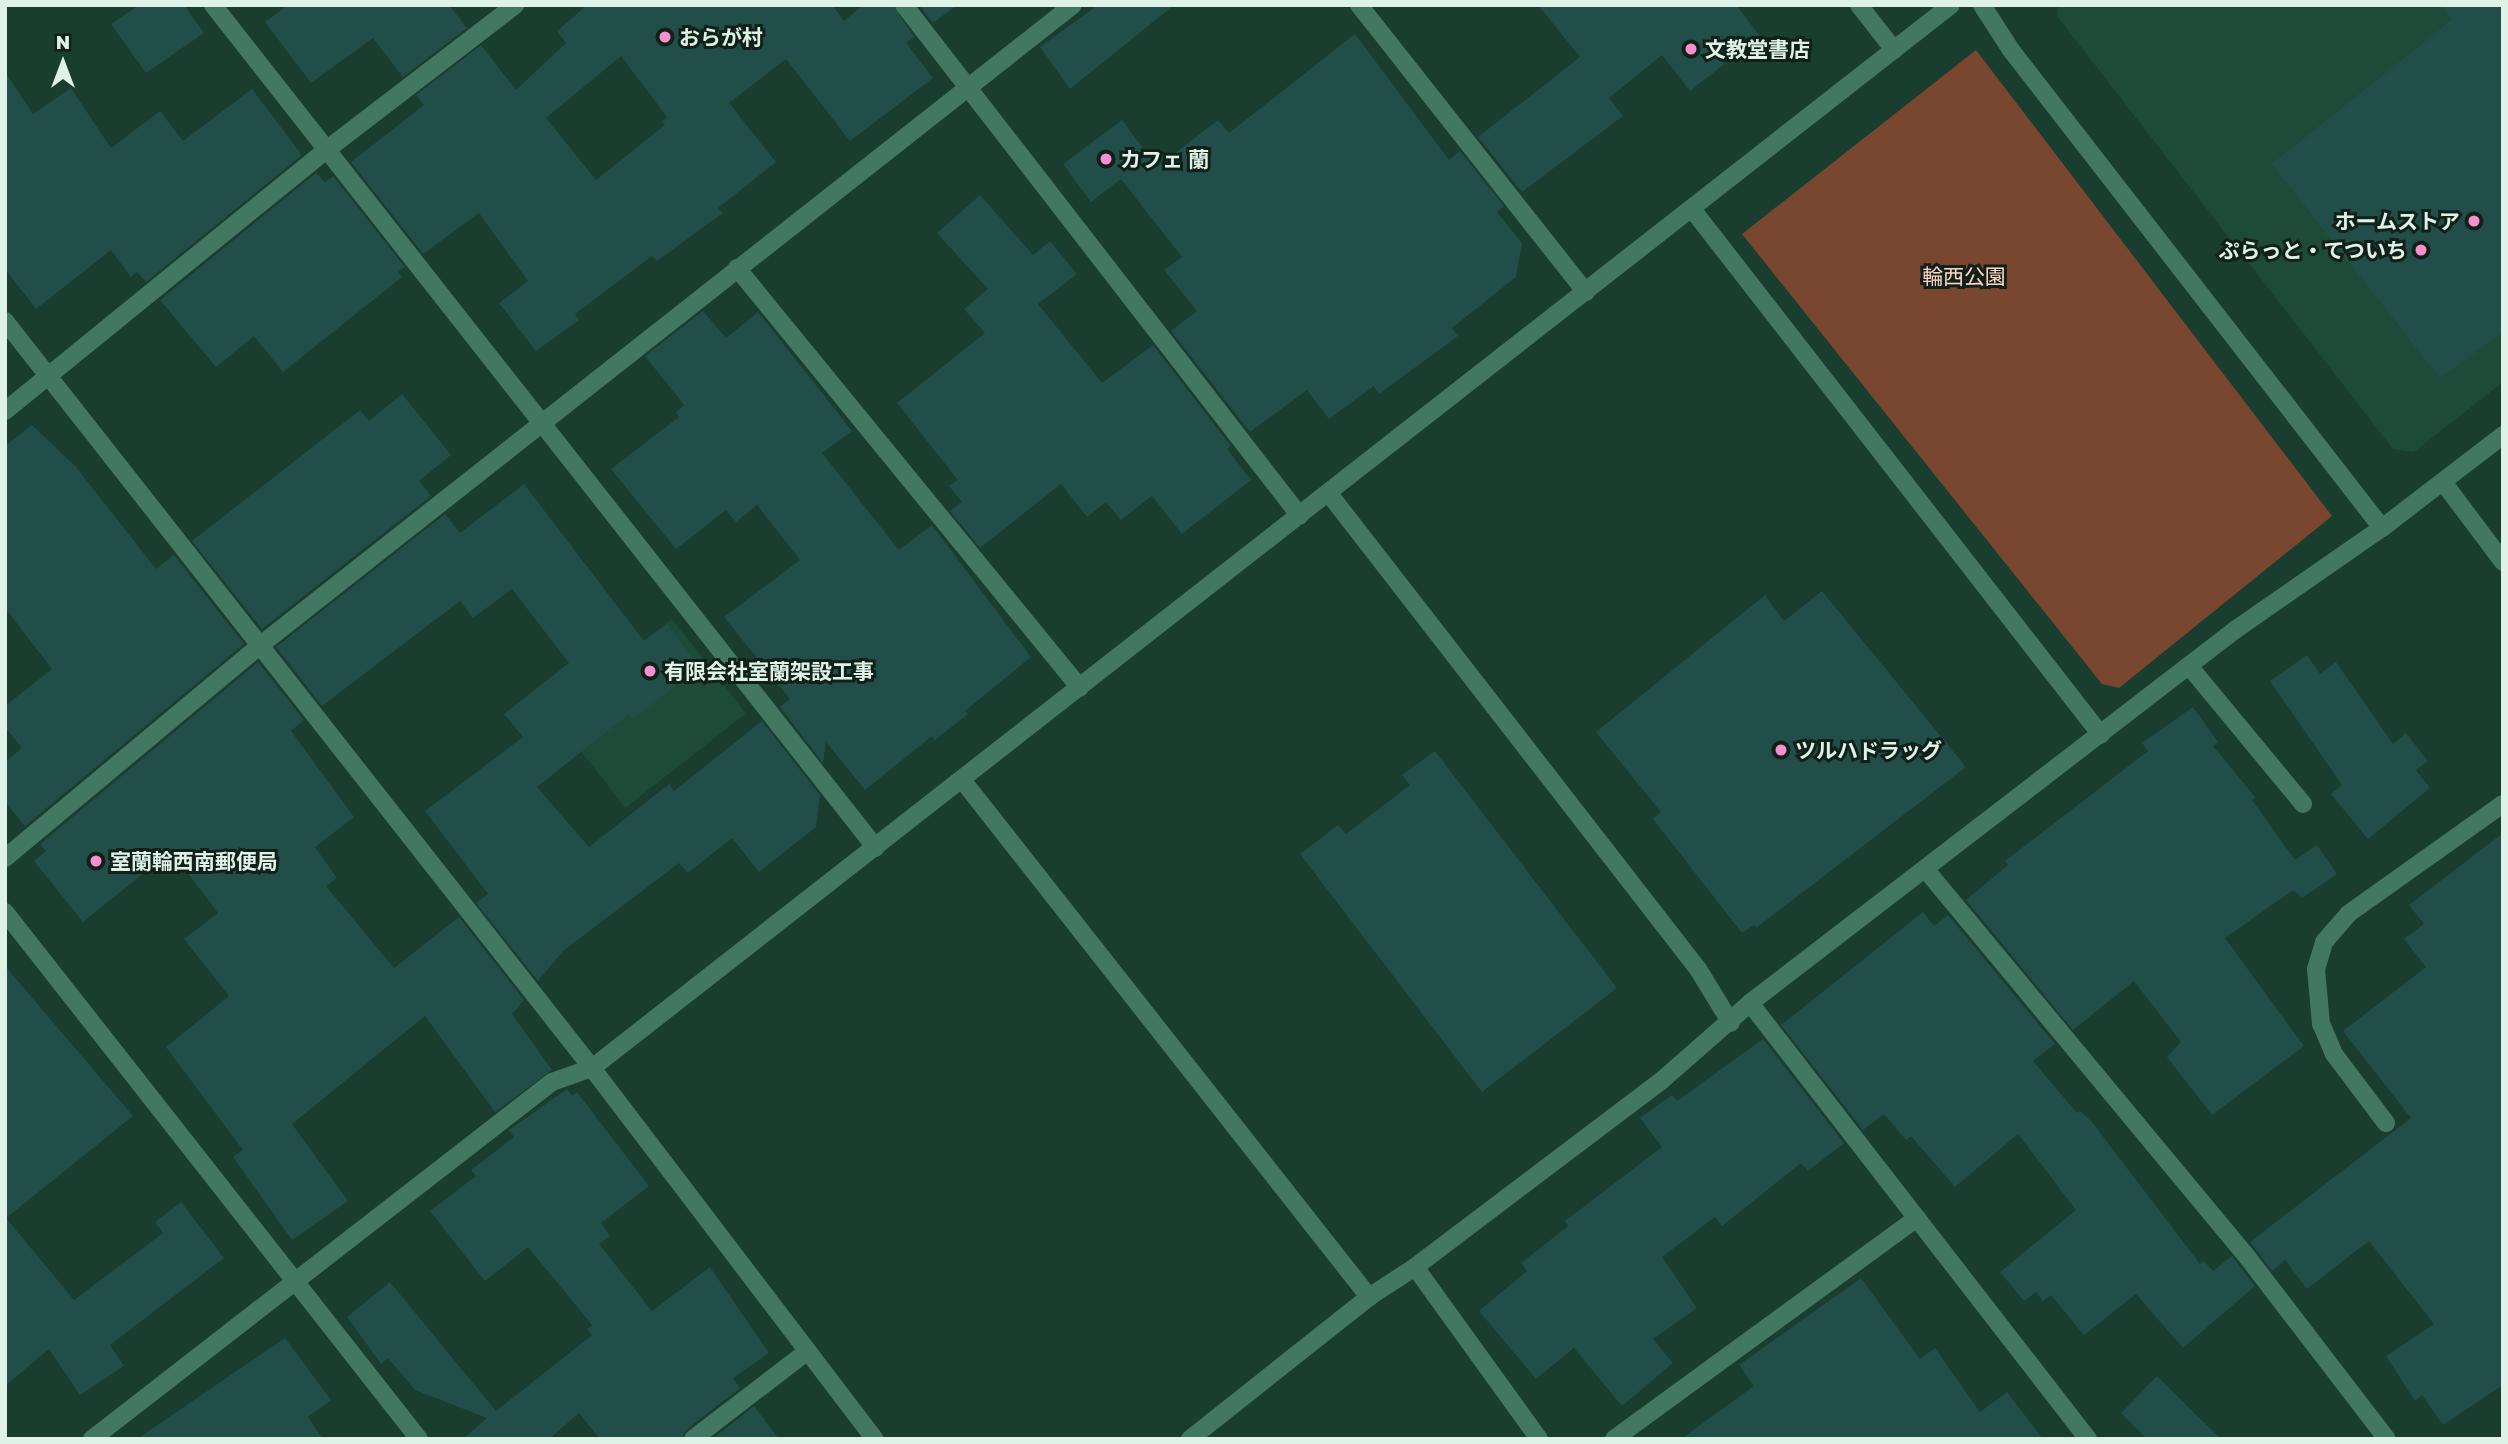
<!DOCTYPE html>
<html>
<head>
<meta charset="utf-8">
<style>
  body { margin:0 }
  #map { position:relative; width:2508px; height:1444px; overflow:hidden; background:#193d2e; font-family:"Golos Text","Noto Sans JP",sans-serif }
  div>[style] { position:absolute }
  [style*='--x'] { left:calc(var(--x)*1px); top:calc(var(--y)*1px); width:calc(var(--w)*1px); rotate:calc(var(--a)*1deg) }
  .built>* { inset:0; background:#1e4b39; transform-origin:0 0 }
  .green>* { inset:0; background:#794630 }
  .building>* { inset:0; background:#214e48 }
  .minor>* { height:18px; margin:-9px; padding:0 9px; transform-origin:9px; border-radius:9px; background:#427861 }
  .dots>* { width:19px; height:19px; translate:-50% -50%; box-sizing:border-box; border:4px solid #112019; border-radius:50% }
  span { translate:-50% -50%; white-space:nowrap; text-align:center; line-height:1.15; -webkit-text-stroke:6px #112019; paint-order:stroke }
  .poi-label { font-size:21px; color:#def2e8; font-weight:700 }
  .left { translate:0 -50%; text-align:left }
  .right { translate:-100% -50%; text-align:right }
  .park-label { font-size:21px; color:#fdd6c6 }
  .frame { position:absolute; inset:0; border:7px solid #def2e8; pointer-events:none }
  .north { position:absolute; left:28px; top:28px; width:70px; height:70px; -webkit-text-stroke:5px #112019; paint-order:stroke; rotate:0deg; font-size:19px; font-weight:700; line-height:28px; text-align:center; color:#def2e8 }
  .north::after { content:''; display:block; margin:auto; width:24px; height:32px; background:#def2e8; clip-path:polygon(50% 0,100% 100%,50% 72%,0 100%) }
</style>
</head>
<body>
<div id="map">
  <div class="built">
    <div style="clip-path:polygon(2058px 5px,2503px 5px,2503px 382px,2414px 452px,2393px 449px,2057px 16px)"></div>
    <div style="left:672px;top:619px;width:120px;height:153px;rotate:52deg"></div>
  </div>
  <div class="green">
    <div style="clip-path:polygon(1976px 50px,2332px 516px,2119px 688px,2102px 684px,1742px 234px)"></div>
  </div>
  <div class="building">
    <div style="clip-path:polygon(139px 5px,184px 5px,204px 33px,146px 73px,111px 24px)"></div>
    <div style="clip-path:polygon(288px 5px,449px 5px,467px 28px,403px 77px,373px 38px,311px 83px,265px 22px)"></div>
    <div style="clip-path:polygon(evenodd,587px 5px,832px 5px,844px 21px,863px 5px,893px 5px,914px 37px,906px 43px,933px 78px,850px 141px,786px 59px,729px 103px,776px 162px,718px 208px,723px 213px,657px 261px,652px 256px,575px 314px,579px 320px,536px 351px,499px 303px,528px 281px,479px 213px,423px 254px,351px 162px,424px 105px,416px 95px,481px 45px,516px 90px,566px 43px,557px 31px,587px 5px,621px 56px,667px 117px,662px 121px,665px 125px,596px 180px,546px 118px,621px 56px)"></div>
    <div style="clip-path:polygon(919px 5px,957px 5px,933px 23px)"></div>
    <div style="clip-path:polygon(1098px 5px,1174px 5px,1070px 89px,1040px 47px)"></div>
    <div style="clip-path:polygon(1538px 5px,1736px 5px,1760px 36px,1690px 91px,1662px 55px,1609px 98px,1623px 116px,1522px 192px,1478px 137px,1580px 57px)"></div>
    <div style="clip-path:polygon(2442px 5px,2503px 5px,2503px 332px,2440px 378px,2272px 164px,2452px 20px)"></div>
    <div style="clip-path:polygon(1355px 34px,1449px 160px,1460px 151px,1504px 206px,1497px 212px,1522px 243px,1516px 277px,1452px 328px,1458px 336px,1379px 394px,1374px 386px,1329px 419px,1307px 390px,1250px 432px,1171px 331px,1197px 311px,1164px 270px,1182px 257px,1121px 179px,1091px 202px,1063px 164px,1122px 120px,1157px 167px,1218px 120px,1229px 133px)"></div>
    <div style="clip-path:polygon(5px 72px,33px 114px,71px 88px,111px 148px,160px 111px,183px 141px,252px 89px,302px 155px,146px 282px,137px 272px,131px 277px,111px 250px,36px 309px,5px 269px)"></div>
    <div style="clip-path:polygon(316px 173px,325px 182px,333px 176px,405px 267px,398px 272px,402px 277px,283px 372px,254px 336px,216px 367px,160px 300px)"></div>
    <div style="clip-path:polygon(980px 195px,1033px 255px,1050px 241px,1077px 274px,1038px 304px,1102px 383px,1153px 345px,1231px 446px,1227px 449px,1251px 480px,1182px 534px,1152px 496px,1121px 520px,1106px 502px,1087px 517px,1061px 484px,980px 548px,950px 511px,962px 502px,949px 486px,958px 480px,897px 403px,985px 333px,964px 309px,988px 289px,937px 233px)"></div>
    <div style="clip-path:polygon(703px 311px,726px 338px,758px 312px,852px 431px,822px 453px,899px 550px,932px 525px,1031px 657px,965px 711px,968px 714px,935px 740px,932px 736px,865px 790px,826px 742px,823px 763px,780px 707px,790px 699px,724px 617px,800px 560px,757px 505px,736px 522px,726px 510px,676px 549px,611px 469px,679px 417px,676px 412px,684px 405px,645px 356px)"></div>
    <div style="clip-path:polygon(402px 394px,451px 455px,419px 481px,431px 496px,262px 629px,192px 541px,360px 410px,369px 421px)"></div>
    <div style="clip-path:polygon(32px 425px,76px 467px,156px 569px,174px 555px,244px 644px,25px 826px,5px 802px,5px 762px,22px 748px,5px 727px,5px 706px,52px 669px,5px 608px,5px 446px)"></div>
    <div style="clip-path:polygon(524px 484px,644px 641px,667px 624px,700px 667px,633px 719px,629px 714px,537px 787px,589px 847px,669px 784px,674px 791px,762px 721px,820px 795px,816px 827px,759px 872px,732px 838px,688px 873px,679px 863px,563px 951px,538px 981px,476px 903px,488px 894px,425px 811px,523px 737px,504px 714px,569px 663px,512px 589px,473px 618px,460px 601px,322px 706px,276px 647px,445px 514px,460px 533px)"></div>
    <div style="clip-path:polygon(1822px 591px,1966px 767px,1756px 928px,1754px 925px,1742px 933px,1653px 819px,1661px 812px,1596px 732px,1765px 595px,1784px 621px)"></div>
    <div style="clip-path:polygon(2307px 655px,2320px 674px,2336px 662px,2393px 744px,2406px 733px,2428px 761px,2416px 770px,2430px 788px,2368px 839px,2331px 794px,2342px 785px,2270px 681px)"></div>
    <div style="clip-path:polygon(258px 662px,304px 720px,291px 731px,354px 817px,315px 847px,337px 878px,326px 886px,394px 968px,459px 917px,524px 1000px,512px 1014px,552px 1070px,495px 1112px,425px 1016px,292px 1124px,348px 1201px,292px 1240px,233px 1157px,243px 1150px,166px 1047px,229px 996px,184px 939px,218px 913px,171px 851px,83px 922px,34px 861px,46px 851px,40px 844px)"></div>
    <div style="clip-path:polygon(2193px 707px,2218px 742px,2213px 746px,2255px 797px,2252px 800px,2295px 860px,2317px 845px,2337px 874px,2302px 898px,2293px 890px,2225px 938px,2304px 1046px,2212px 1115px,2167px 1057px,2181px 1042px,2134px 981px,2073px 1030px,1966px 900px,2008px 865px,2005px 861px,2148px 751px,2142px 743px)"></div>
    <div style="clip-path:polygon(1435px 751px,1617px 988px,1482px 1092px,1300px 854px,1338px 825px,1346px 834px,1410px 785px,1402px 775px)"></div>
    <div style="clip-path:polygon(2503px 833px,2503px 1385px,2443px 1425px,2422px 1395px,2415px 1401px,2386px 1356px,2434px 1324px,2369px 1241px,2307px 1289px,2285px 1260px,2272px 1271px,2250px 1242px,2411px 1118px,2343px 1031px,2426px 967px,2404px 939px,2424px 924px,2409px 905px)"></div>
    <div style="clip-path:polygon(1923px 912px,1934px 926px,1948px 915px,2055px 1044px,2033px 1061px,2077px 1113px,2080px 1111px,2092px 1122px,2200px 1264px,2204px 1261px,2213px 1271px,2232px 1256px,2255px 1286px,2183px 1348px,2136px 1294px,2084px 1335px,2051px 1295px,2043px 1301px,2036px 1292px,2024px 1301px,2000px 1272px,2076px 1210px,2018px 1134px,1955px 1187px,1911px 1136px,1906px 1140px,1884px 1114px,1863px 1130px,1781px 1025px)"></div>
    <div style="clip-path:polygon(5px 966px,133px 1116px,6px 1218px,74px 1300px,163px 1233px,155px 1222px,181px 1202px,224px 1258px,110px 1345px,124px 1366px,80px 1395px,49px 1349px,5px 1386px)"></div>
    <div style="clip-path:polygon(1763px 1039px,1844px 1143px,1808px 1171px,1801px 1163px,1722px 1226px,1715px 1217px,1662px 1257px,1697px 1308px,1653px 1339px,1673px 1363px,1622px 1406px,1574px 1348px,1536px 1379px,1479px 1311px,1527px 1271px,1521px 1263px,1568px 1226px,1565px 1221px,1662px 1147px,1640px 1118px,1672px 1095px,1677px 1101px)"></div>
    <div style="clip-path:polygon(567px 1089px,572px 1096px,577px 1092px,649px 1186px,601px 1223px,610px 1236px,599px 1244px,652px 1311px,710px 1267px,769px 1353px,733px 1378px,740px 1388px,686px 1430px,682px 1439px,600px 1439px,579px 1413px,549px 1439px,463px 1439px,487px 1418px,415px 1390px,388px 1358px,381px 1364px,347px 1317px,390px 1282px,496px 1411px,592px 1335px,587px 1329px,592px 1325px,528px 1247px,485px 1281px,430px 1211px,476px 1176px,471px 1170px,514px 1137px,509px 1130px)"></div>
    <div style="clip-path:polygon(1861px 1278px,1920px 1359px,1935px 1348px,1980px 1412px,2007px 1392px,2043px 1439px,1681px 1439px,1754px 1386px,1739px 1365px)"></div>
    <div style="clip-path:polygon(285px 1338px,331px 1400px,308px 1417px,323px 1439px,137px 1439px)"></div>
    <div style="clip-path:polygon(2157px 1376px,2221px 1439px,2147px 1439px,2121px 1413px)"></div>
    <div style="clip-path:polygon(754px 1406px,779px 1439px,712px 1439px)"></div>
  </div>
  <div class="minor">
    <div style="--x:213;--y:5;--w:1072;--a:51.82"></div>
    <div style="--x:904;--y:5;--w:646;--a:52.23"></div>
    <div style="--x:1359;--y:5;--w:366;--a:51.7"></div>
    <div style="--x:1859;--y:5;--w:57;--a:52.1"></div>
    <div style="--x:1982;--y:5;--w:54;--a:57.2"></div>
    <div style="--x:2011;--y:50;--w:605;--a:52.18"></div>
    <div style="--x:1692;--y:209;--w:666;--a:52.13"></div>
    <div style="--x:737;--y:268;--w:542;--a:50.76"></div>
    <div style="--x:5;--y:321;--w:950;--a:51.84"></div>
    <div style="--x:592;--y:1068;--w:467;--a:52.7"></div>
    <div style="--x:5;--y:411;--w:412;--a:-39.1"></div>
    <div style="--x:325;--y:151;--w:240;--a:-37.5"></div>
    <div style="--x:2443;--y:482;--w:100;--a:53.1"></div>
    <div style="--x:1330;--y:495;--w:600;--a:52.18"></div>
    <div style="--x:1698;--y:969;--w:63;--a:58.6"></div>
    <div style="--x:2189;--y:666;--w:179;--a:50.4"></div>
    <div style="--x:963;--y:781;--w:657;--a:51.8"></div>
    <div style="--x:5;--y:858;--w:329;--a:-39.8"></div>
    <div style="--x:258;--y:647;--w:1037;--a:-38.23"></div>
    <div style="--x:1926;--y:870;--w:504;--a:50.31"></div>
    <div style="--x:2248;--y:1258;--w:228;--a:52.5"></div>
    <div style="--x:5;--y:912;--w:670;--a:51.85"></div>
    <div style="--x:1750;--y:1003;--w:552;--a:52.22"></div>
    <div style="--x:2386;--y:1123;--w:86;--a:-127"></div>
    <div style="--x:2334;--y:1054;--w:33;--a:-113"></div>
    <div style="--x:2321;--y:1024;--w:55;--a:-95.2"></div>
    <div style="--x:2316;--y:969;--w:28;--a:-73"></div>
    <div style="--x:2324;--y:942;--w:37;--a:-49"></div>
    <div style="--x:2348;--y:914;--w:190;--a:-35.4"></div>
    <div style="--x:1415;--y:1267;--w:308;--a:-37.1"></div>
    <div style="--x:1661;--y:1081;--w:118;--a:-41.2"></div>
    <div style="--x:1750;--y:1003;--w:612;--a:-37.56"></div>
    <div style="--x:2235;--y:630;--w:179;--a:-34.8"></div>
    <div style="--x:2382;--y:528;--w:153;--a:-37.5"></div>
    <div style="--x:92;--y:1439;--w:582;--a:-37.81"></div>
    <div style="--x:552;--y:1082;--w:42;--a:-19.3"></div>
    <div style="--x:592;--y:1068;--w:1725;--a:-38.03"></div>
    <div style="--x:693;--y:1439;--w:141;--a:-37.5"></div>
    <div style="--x:1190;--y:1439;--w:228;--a:-38.4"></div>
    <div style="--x:1369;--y:1297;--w:55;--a:-33.1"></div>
    <div style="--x:1415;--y:1267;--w:212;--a:54.2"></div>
    <div style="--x:1614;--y:1439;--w:375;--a:-36.1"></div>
  </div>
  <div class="dots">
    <div style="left:665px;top:37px;background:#f790ce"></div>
    <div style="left:1691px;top:49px;background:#f790ce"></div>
    <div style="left:1106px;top:159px;background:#f790ce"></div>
    <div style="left:2474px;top:221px;background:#f790ce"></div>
    <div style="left:2421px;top:250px;background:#f790ce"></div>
    <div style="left:650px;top:671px;background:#f790ce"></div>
    <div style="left:1781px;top:750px;background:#f790ce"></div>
    <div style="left:96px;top:861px;background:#f790ce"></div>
  </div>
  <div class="poi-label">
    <span class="left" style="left:679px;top:37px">おらが村</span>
    <span class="left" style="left:1705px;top:49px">文教堂書店</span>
    <span class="left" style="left:1120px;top:159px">カフェ 蘭</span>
    <span class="right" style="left:2460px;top:221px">ホームストア</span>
    <span class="right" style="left:2407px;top:250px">ぷらっと・てついち</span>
    <span class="left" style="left:664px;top:671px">有限会社室蘭架設工事</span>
    <span class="left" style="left:1795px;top:750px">ツルハドラッグ</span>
    <span class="left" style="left:110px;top:861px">室蘭輪西南郵便局</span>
  </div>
  <div class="park-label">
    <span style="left:1964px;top:276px">輪西公園</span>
  </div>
  <div class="frame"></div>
  <div class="north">N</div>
</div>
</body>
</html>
